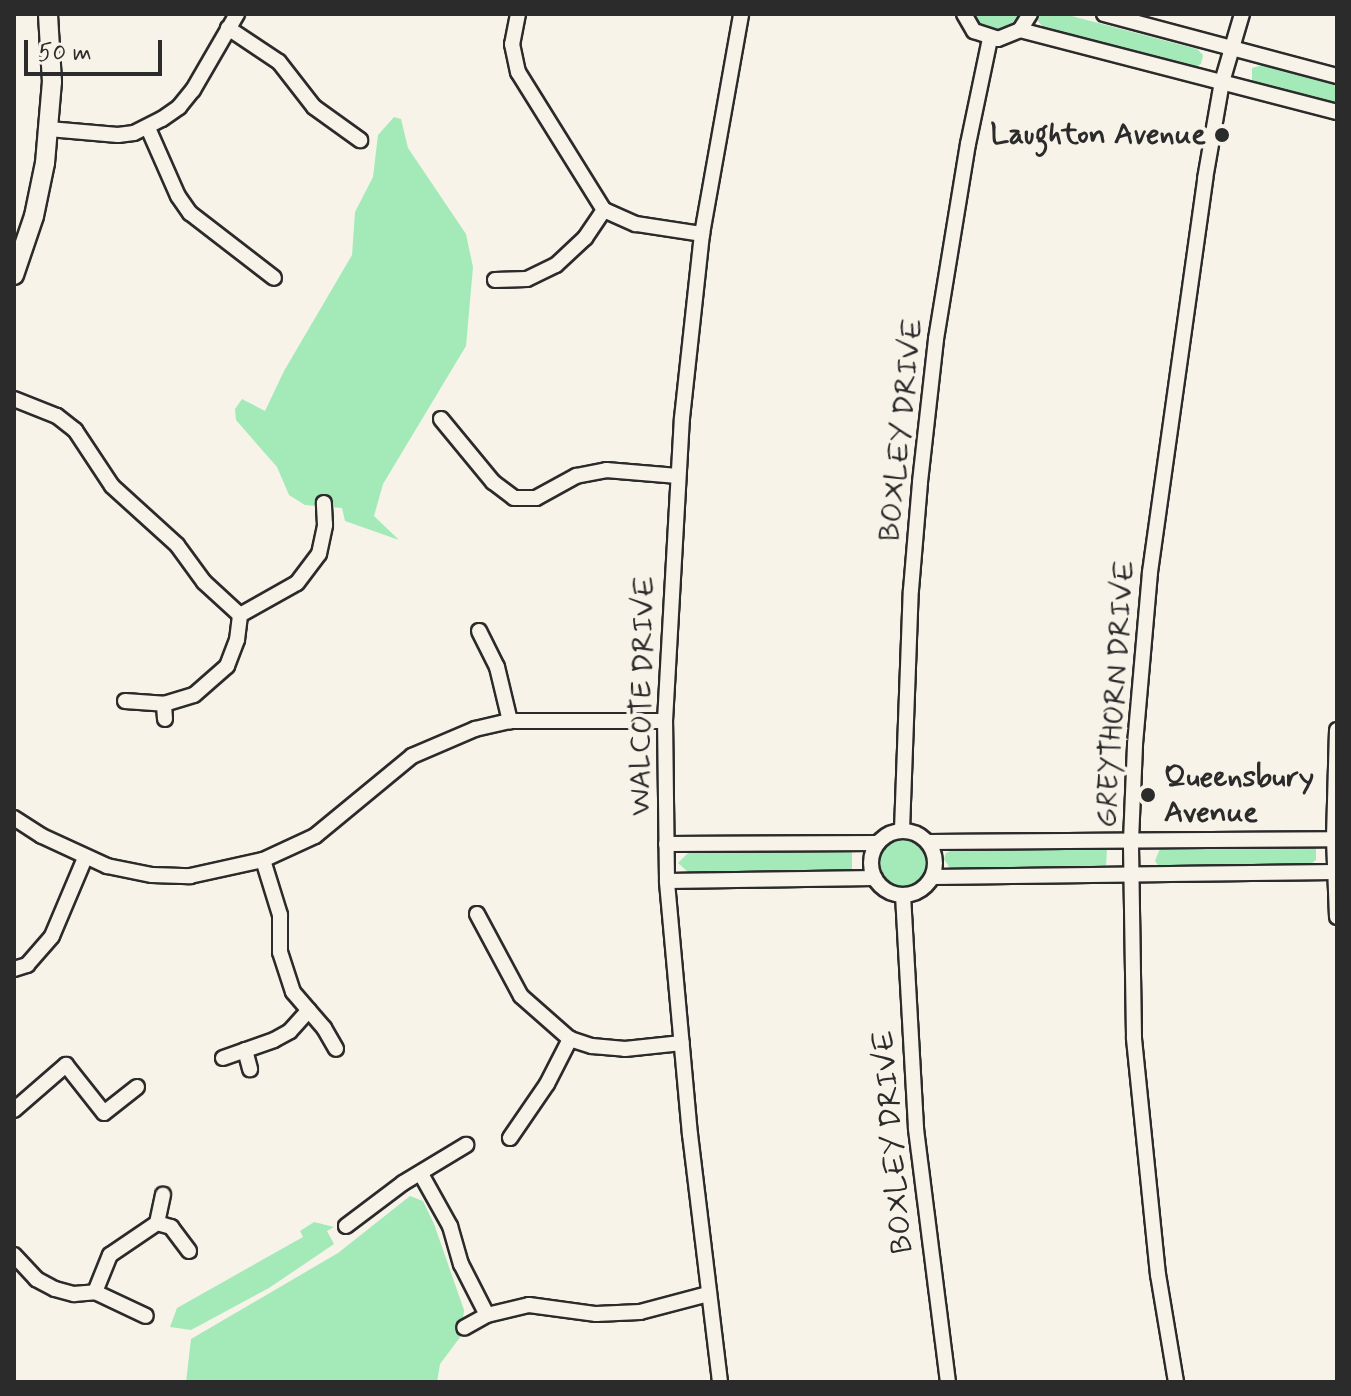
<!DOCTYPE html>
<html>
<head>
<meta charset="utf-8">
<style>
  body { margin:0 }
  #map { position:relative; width:1351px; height:1396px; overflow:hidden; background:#f7f3e8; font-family:Mynerve,sans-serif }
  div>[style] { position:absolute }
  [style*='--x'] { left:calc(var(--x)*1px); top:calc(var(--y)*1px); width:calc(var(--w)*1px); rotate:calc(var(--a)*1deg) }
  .green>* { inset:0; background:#a3eab8 }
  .round { border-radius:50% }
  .roads { filter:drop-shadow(2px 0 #2b2b2b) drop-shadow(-2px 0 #2b2b2b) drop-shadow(0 2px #2b2b2b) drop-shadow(0 -2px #2b2b2b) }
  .minor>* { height:14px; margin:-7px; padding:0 7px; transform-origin:7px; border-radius:7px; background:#f7f3e8 }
  .minor>.ring { margin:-7px; padding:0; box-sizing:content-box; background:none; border:14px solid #f7f3e8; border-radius:50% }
  .tertiary>* { height:18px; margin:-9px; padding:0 9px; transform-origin:9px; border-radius:9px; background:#f7f3e8 }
  .dots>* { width:22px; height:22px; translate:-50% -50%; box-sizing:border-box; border:4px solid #f7f3e8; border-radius:50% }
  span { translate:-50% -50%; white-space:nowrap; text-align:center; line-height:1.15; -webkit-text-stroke:8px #f7f3e8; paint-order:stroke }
  .poi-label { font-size:30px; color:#2b2b2b; font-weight:700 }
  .right { translate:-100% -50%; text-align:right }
  .left { translate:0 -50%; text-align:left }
  .street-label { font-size:30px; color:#2b2b2b }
  .frame { position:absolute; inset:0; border:16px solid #2b2b2b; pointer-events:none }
  .scale { position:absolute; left:24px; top:40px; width:138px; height:36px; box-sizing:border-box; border:4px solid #2b2b2b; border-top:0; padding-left:10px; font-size:24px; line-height:28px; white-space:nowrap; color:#2b2b2b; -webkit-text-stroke:6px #f7f3e8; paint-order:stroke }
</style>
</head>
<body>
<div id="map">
  <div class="green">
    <div style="clip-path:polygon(972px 14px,1019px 14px,1008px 28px,995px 31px,983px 28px)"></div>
    <div style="clip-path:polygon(1039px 14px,1064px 14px,1197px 49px,1203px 55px,1201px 64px,1195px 67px,1044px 28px,1038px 21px)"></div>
    <div style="clip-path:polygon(1262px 65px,1337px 84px,1337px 105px,1252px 84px,1252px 68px)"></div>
    <div style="clip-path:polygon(394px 117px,401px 119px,408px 148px,466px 234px,473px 267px,466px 346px,383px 484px,374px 516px,399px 540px,345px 521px,342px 508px,305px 505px,289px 495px,277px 467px,236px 420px,235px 409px,242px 399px,265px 411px,284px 371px,352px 255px,355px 212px,373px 177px,378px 135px)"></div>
    <div class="round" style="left:879px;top:839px;width:48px;height:48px"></div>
    <div style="clip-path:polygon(1310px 845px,1316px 849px,1316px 860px,1311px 864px,1160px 868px,1155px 861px,1161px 846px)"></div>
    <div style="clip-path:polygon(1107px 848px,1106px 868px,951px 870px,944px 859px,946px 853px,952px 850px)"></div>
    <div style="clip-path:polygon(852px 851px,852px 870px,688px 872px,678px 863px,688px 853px)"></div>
    <div style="clip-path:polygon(410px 1196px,423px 1201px,434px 1224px,464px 1310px,461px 1336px,440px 1364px,437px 1382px,186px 1382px,191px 1339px,338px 1253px)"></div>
    <div style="clip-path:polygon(314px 1222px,334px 1227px,327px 1231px,334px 1244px,269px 1288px,191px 1330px,170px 1327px,177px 1308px,303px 1237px,300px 1231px)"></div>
  </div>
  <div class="roads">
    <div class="minor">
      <div style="--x:518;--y:14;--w:31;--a:101"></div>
      <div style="--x:512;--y:44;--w:29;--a:78"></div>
      <div style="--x:518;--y:72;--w:163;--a:58.1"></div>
      <div style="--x:604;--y:210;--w:35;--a:24"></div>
      <div style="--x:636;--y:224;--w:67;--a:8.6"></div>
      <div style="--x:964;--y:14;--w:20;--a:60"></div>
      <div style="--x:974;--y:31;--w:25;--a:18"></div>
      <div style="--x:998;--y:39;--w:24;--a:-22"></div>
      <div style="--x:1020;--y:30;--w:19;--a:-58"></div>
      <div style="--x:1104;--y:14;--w:241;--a:14.9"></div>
      <div style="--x:228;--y:28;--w:61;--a:33.7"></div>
      <div style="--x:279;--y:62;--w:57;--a:52.1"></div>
      <div style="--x:314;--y:107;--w:57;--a:35.7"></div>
      <div style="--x:1020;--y:30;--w:327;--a:14.5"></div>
      <div style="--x:148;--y:128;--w:74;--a:66.2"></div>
      <div style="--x:178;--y:196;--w:21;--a:55"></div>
      <div style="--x:190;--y:213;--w:106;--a:37.7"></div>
      <div style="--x:49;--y:129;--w:69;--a:5"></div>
      <div style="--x:118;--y:135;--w:16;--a:-7"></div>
      <div style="--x:134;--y:133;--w:31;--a:-27"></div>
      <div style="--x:162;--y:119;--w:21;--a:-35"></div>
      <div style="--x:179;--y:107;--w:22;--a:-51"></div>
      <div style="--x:193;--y:90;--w:88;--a:-59.9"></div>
      <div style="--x:495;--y:280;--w:32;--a:-2"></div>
      <div style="--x:527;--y:279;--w:32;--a:-26"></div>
      <div style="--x:556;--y:265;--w:40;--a:-43"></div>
      <div style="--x:585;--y:238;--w:34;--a:-56"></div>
      <div style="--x:14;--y:399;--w:46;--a:21.6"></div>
      <div style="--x:57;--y:416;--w:23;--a:38"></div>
      <div style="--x:75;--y:430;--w:67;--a:56.5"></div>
      <div style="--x:112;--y:486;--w:88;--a:42.2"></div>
      <div style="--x:177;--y:545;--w:46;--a:53.9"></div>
      <div style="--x:204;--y:582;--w:49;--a:42.5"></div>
      <div style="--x:441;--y:419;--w:82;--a:50.5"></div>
      <div style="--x:493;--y:482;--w:26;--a:37"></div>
      <div style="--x:514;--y:498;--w:22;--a:0"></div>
      <div style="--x:536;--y:498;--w:46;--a:-28.8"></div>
      <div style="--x:576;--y:476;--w:31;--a:-11"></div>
      <div style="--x:606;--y:470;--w:72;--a:4.8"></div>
      <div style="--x:240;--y:615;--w:65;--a:-29.3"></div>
      <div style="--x:297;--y:583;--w:36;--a:-53"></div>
      <div style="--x:319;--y:554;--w:30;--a:-78"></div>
      <div style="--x:325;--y:525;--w:22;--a:-93"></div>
      <div style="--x:479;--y:631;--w:40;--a:63.4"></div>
      <div style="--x:497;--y:667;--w:56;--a:76.5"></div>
      <div style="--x:125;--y:701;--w:39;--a:4"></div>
      <div style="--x:165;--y:719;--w:15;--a:-94"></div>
      <div style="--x:164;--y:704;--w:31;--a:-17"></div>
      <div style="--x:194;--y:695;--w:44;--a:-41.3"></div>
      <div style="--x:227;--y:666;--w:28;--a:-69"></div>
      <div style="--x:237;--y:640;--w:25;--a:-83"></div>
      <div style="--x:1337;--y:730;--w:109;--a:91.6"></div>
      <div style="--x:1334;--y:839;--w:78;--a:87.8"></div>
      <div style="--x:14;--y:818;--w:33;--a:33"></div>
      <div style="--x:42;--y:836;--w:72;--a:24.8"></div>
      <div style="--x:107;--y:866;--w:46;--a:11.3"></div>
      <div style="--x:152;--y:875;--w:38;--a:2"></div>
      <div style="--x:190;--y:876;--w:75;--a:-12.4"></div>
      <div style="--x:263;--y:860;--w:57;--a:-24.8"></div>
      <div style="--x:315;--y:836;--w:126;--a:-39.5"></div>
      <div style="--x:412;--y:756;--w:69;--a:-23.2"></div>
      <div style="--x:475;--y:729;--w:36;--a:-13"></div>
      <div style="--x:510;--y:721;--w:155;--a:0"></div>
      <div style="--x:902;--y:830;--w:240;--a:-87.9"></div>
      <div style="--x:911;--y:590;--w:108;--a:-85.2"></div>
      <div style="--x:920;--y:482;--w:144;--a:-83.6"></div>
      <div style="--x:936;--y:339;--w:198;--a:-80.7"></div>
      <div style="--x:968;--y:144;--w:107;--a:-78.2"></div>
      <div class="ring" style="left:871px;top:831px;width:50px;height:50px"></div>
      <div style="--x:929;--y:842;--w:405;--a:-0.4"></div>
      <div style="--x:666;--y:844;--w:212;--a:-0.3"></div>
      <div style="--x:263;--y:860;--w:58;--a:72.8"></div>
      <div style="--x:280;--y:915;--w:37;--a:90"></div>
      <div style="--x:280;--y:952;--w:42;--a:72"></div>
      <div style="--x:293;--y:992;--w:48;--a:49.3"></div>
      <div style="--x:324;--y:1028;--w:24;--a:60"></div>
      <div style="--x:933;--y:877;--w:402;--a:-0.7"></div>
      <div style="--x:667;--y:881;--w:208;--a:-0.8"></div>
      <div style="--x:903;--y:895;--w:234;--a:86.8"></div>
      <div style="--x:916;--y:1129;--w:255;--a:82.8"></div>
      <div style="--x:477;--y:914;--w:93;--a:61.8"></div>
      <div style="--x:521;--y:996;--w:65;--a:41.3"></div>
      <div style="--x:570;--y:1039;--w:23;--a:18"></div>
      <div style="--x:592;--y:1046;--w:33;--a:5"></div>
      <div style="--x:625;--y:1049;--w:57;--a:-6"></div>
      <div style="--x:14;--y:969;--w:14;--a:-17"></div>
      <div style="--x:27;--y:965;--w:38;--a:-49"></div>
      <div style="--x:52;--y:936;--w:85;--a:-67.1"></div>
      <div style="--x:245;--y:1050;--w:20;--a:75"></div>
      <div style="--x:223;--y:1058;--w:54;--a:-19.4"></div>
      <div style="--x:274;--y:1040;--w:18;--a:-29"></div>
      <div style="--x:290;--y:1031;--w:28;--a:-48"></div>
      <div style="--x:14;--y:1110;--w:69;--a:-40.9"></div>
      <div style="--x:66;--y:1065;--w:61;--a:51.6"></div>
      <div style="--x:104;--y:1113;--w:42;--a:-38.2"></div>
      <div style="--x:510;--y:1138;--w:65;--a:-55.6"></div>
      <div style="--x:547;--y:1084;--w:51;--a:-62.9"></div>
      <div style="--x:421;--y:1174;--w:60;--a:60.9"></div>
      <div style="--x:450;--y:1226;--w:40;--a:74"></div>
      <div style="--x:461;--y:1264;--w:57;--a:63"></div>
      <div style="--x:487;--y:1315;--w:26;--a:151"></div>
      <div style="--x:157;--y:1223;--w:29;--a:-78"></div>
      <div style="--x:346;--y:1226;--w:71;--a:-37"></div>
      <div style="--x:403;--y:1183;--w:74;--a:-31.1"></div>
      <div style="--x:14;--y:1255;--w:33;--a:47"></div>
      <div style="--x:36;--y:1279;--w:21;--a:28"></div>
      <div style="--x:55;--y:1289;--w:20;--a:15"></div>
      <div style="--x:74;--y:1294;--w:21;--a:-5"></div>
      <div style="--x:95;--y:1292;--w:56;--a:25.2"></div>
      <div style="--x:95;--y:1292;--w:40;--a:-68"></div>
      <div style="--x:110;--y:1255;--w:57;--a:-34.2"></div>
      <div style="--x:157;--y:1223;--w:15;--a:16"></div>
      <div style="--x:171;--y:1227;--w:30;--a:53"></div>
      <div style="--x:487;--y:1315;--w:43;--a:-13.4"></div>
      <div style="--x:529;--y:1305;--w:68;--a:7.7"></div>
      <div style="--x:596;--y:1314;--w:44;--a:-2.6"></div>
      <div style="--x:640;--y:1312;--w:70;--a:-14.8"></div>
      <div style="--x:720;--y:1382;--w:249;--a:-96.9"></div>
      <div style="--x:690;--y:1135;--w:255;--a:-95.2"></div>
      <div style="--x:667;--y:881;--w:160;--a:-90.7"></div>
      <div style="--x:665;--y:721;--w:303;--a:-86.8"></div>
      <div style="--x:682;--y:418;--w:185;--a:-83.8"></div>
      <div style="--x:702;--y:234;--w:223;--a:-79.9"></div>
      <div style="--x:1176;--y:1382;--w:109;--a:-99.5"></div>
      <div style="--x:1158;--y:1275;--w:239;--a:-95.8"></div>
      <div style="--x:1134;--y:1037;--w:196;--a:-90.9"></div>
      <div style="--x:1131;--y:841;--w:97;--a:-87.6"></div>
      <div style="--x:1135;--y:744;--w:173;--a:-85"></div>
      <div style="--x:1150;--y:572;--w:397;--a:-82"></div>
      <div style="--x:1205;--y:179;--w:98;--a:-80.1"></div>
      <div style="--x:1222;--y:82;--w:71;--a:-73.6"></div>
    </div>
    <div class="tertiary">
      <div style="--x:14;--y:275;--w:62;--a:-71.3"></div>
      <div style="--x:34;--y:216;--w:54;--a:-78.3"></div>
      <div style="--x:45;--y:163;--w:81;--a:-85.1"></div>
      <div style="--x:52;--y:82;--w:68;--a:-93.4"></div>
    </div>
  </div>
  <div class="dots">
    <div style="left:1222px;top:135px;background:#2b2b2b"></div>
    <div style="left:1148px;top:795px;background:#2b2b2b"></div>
  </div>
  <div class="poi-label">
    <span class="right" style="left:1206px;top:135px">Laughton Avenue</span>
    <span class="left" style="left:1164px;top:795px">Queensbury<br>Avenue</span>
  </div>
  <div class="street-label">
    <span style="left:902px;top:430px;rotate:-84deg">BOXLEY DRIVE</span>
    <span style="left:1116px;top:694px;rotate:-86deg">GREYTHORN DRIVE</span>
    <span style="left:643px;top:696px;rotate:-89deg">WALCOTE DRIVE</span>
    <span style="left:894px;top:1142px;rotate:-95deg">BOXLEY DRIVE</span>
  </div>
  <div class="frame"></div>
  <div class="scale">50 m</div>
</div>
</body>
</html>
